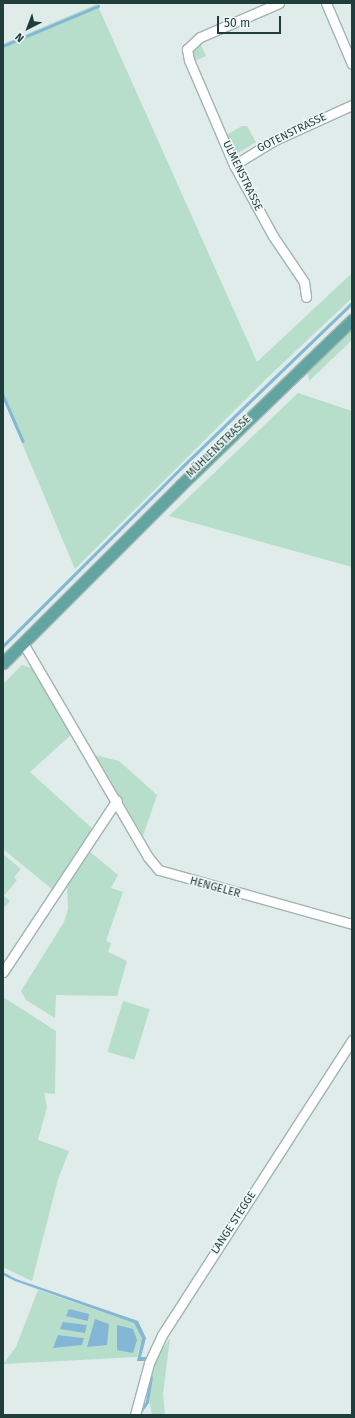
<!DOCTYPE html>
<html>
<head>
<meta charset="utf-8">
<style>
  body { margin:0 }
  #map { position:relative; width:355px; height:1418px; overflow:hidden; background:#dfece9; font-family:"Fira Sans",sans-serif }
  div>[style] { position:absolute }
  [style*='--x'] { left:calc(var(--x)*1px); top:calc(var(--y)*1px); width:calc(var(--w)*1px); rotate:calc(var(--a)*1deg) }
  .green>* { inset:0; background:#b7deca; transform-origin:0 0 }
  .water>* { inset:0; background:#83b7d5 }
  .stream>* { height:2.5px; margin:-1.25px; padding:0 1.25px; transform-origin:1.25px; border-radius:1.25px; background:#83b7d5 }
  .roads { filter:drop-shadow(1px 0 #a2b4b1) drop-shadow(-1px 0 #a2b4b1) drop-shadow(0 1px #a2b4b1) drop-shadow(0 -1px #a2b4b1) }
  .minor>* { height:9px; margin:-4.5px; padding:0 4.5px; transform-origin:4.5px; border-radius:4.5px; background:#fff }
  .major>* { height:11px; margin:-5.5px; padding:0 5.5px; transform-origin:5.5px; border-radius:5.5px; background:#61a4a1 }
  span { translate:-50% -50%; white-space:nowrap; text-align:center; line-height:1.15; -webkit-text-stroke:3px #f0f8f6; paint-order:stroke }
  .street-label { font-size:11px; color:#1f3d3b }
  .frame { position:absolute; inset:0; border:4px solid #1f3d3b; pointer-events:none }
  .north { position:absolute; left:8px; top:8px; width:40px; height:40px; -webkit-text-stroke:3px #f0f8f6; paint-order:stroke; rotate:222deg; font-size:11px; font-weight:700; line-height:16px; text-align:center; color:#1f3d3b }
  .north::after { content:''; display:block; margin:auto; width:14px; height:18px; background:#1f3d3b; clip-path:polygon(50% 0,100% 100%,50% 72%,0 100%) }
  .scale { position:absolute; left:217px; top:16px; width:64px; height:18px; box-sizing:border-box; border:2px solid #1f3d3b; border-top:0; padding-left:5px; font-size:12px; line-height:14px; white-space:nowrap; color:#1f3d3b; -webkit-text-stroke:3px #f0f8f6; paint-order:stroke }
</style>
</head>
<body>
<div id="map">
  <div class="green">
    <div style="clip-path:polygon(97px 4px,257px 362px,352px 273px,352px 298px,265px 380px,75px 569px,3px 398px,3px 44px)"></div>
    <div style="clip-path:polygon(200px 43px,206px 56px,195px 61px,193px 50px)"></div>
    <div style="clip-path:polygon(242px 126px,247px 126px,256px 142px,235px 155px,227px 137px,228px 134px)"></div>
    <div style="clip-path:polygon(352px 329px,352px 340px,309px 381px,307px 371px)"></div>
    <div style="clip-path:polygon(298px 393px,352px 411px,352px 567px,169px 516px)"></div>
    <div style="clip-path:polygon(22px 665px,35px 669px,72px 734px,30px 772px,93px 829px,53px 890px,3px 849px,3px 684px)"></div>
    <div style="clip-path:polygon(95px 755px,119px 761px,157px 795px,143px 836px)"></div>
    <div style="clip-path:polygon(89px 851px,118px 875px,111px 888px,123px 892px,106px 941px,111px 943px,108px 952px,127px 961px,117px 996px,56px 995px,55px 1018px,26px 1000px,21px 991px,64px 922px,68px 909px,67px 885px)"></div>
    <div style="clip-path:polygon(3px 854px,21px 869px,14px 877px,17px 880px,4px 896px,10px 901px,3px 909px)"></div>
    <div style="clip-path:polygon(3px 997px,56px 1031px,55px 1094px,44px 1093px,47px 1107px,38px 1140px,69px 1151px,58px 1179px,32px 1281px,3px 1267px)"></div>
    <div style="left:123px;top:1001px;width:28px;height:53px;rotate:17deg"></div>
    <div style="clip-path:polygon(evenodd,38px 1290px,135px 1323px,142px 1338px,137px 1357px,3px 1364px,16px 1347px,38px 1290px,58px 1335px,84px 1338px,82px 1345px,58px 1335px)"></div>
    <div style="clip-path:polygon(170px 1338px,163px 1394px,165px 1415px,152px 1415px,149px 1399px,150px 1374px,158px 1356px)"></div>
  </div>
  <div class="water">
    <div style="clip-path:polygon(3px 1272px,16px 1279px,138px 1321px,146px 1338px,141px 1357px,147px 1357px,146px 1361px,137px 1361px,142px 1338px,134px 1323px,15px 1281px,3px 1275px)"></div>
    <div style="clip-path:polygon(69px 1309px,89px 1314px,88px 1321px,66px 1316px)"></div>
    <div style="clip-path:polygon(95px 1319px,109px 1324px,107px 1345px,87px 1347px)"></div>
    <div style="clip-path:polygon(63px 1322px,87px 1325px,85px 1333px,60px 1329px)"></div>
    <div style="clip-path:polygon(117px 1325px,133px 1329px,137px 1340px,133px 1353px,117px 1350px)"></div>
    <div style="clip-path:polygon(58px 1335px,84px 1338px,82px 1345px,53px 1348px)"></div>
  </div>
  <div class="stream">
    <div style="--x:3;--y:46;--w:103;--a:-22.8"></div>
    <div style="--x:3;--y:395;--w:50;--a:66.5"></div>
    <div style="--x:3;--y:646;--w:250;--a:-45"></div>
    <div style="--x:180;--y:469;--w:239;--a:-44"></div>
    <div style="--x:140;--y:1412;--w:12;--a:-55"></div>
    <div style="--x:147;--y:1402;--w:25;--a:-81"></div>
  </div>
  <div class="roads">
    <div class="minor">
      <div style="--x:279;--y:3;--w:86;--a:156.7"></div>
      <div style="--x:200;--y:37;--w:18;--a:137"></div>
      <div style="--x:187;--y:49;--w:11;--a:80"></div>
      <div style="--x:189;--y:60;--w:114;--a:66.8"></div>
      <div style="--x:234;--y:165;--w:81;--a:61.2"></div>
      <div style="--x:273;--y:236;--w:55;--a:56"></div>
      <div style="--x:304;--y:282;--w:15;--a:82"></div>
      <div style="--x:326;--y:3;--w:66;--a:66.9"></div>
      <div style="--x:234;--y:165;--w:46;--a:-31.6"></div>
      <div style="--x:273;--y:141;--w:87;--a:-24.5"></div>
      <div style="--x:23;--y:643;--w:248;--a:59.7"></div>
      <div style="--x:148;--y:857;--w:17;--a:50"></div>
      <div style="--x:159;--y:870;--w:200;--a:15.6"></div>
      <div style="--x:3;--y:972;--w:206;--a:-56.5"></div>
      <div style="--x:135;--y:1415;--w:54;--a:-74.9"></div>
      <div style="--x:149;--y:1363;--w:31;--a:-65"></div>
      <div style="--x:162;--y:1335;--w:351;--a:-57.2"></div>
    </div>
    <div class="major">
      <div style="--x:3;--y:663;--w:252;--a:-45"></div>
      <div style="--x:181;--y:485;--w:238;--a:-44"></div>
    </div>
  </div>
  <div class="street-label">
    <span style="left:292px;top:133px;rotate:-26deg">GOTENSTRASSE</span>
    <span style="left:242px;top:176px;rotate:64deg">ULMENSTRASSE</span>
    <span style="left:219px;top:447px;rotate:-44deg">MÜHLENSTRASSE</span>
    <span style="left:215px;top:888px;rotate:15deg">HENGELER</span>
    <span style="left:234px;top:1223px;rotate:-57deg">LANGE STEGGE</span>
  </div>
  <div class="frame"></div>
  <div class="north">N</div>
  <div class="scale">50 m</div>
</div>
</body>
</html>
